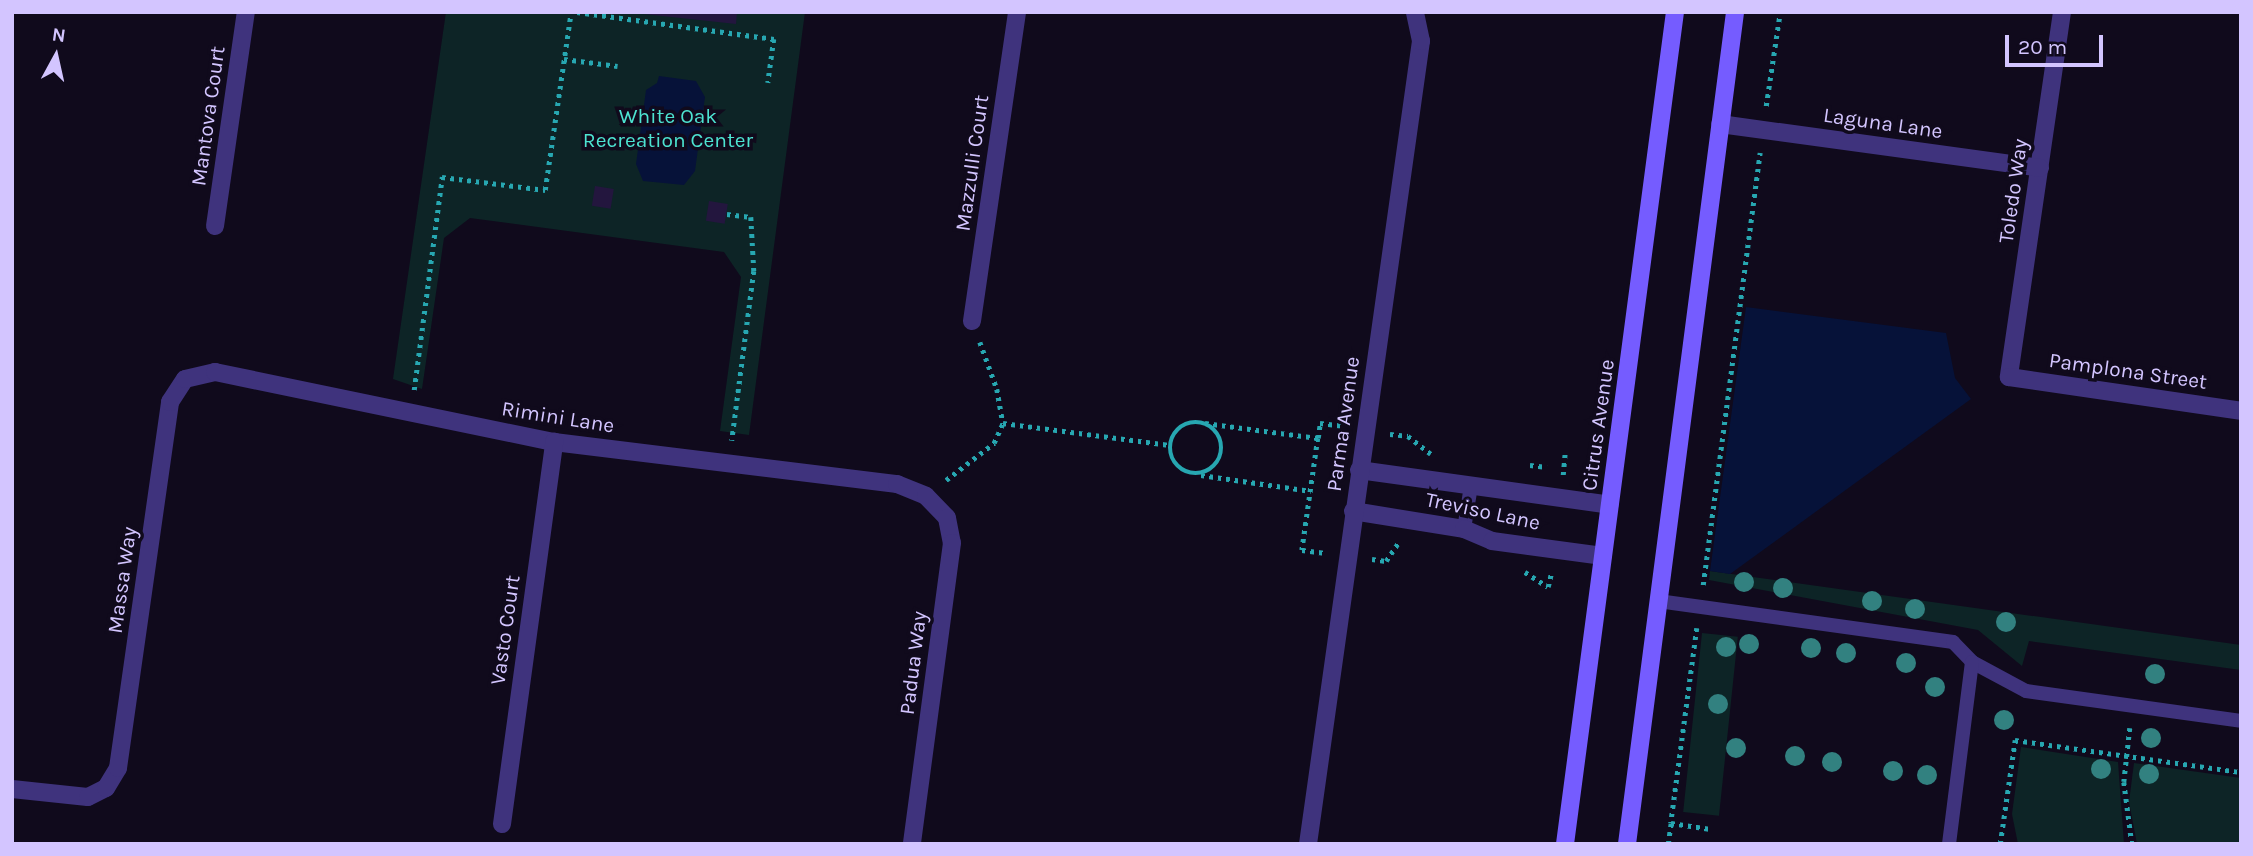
<!DOCTYPE html>
<html>
<head>
<meta charset="utf-8">
<style>
  body { margin:0 }
  #map { position:relative; width:2253px; height:856px; overflow:hidden; background:#100a1c; font-family:Karla,sans-serif }
  div>[style] { position:absolute }
  [style*='--x'] { left:calc(var(--x)*1px); top:calc(var(--y)*1px); width:calc(var(--w)*1px); rotate:calc(var(--a)*1deg) }
  .green>* { inset:0; background:#0d2426; transform-origin:0 0 }
  .water>* { inset:0; background:#061239 }
  .building>* { inset:0; background:#23163e; transform-origin:0 0 }
  .path>* { height:4.5px; margin-top:-2.25px; transform-origin:0; background:repeating-linear-gradient(90deg,#27a7b1 0 3.5px,transparent 0 8.5px) }
  .path>.ring { margin:-2.25px; padding:0; box-sizing:content-box; background:none; border:4.5px solid #27a7b1; border-radius:50% }
  .lane>* { height:14px; margin:-7px; padding:0 7px; transform-origin:7px; border-radius:7px; background:#3f337d }
  .street>* { height:18px; margin:-9px; padding:0 9px; transform-origin:9px; border-radius:9px; background:#3f337d }
  .secondary>* { height:18px; margin:-9px; padding:0 9px; transform-origin:9px; border-radius:9px; background:#755cff }
  .trees>* { width:20px; height:20px; margin:-10px; border-radius:50%; background:#328180 }
  span { translate:-50% -50%; white-space:nowrap; text-align:center; line-height:1.15; -webkit-text-stroke:7px #100a1c; paint-order:stroke }
  .street-label { font-size:21px; color:#d3c5ff }
  .park-label { font-size:21px; color:#4de3d1 }
  .frame { position:absolute; inset:0; border:14px solid #d3c5ff; pointer-events:none }
  .north { position:absolute; left:21px; top:21px; width:70px; height:70px; -webkit-text-stroke:5px #100a1c; paint-order:stroke; rotate:8deg; font-size:19px; font-weight:700; line-height:28px; text-align:center; color:#d3c5ff }
  .north::after { content:''; display:block; margin:auto; width:24px; height:32px; background:#d3c5ff; clip-path:polygon(50% 0,100% 100%,50% 72%,0 100%) }
  .scale { position:absolute; left:2005px; top:35px; width:98px; height:32px; box-sizing:border-box; border:4px solid #d3c5ff; border-top:0; padding-left:9px; font-size:21px; line-height:24px; white-space:nowrap; color:#d3c5ff; -webkit-text-stroke:5px #100a1c; paint-order:stroke }
</style>
</head>
<body>
<div id="map">
  <div class="green">
    <div style="clip-path:polygon(446px 12px,805px 12px,749px 435px,720px 431px,741px 277px,724px 252px,470px 218px,444px 238px,422px 389px,393px 379px)"></div>
    <div style="clip-path:polygon(1710px 571px,2241px 645px,2241px 670px,2029px 641px,2022px 666px,1978px 630px,1709px 580px)"></div>
    <div style="left:1702px;top:633px;width:36px;height:180px;rotate:6deg"></div>
    <div style="clip-path:polygon(2021px 747px,2118px 762px,2124px 844px,2018px 844px,2012px 814px)"></div>
    <div style="clip-path:polygon(2134px 763px,2241px 778px,2241px 844px,2137px 844px,2129px 802px)"></div>
  </div>
  <div class="water">
    <div style="clip-path:polygon(659px 76px,696px 81px,705px 97px,695px 171px,684px 185px,643px 181px,636px 164px,646px 90px,657px 83px)"></div>
    <div style="clip-path:polygon(1746px 307px,1946px 333px,1955px 378px,1971px 399px,1730px 574px,1710px 571px)"></div>
  </div>
  <div class="building">
    <div style="clip-path:polygon(625px 12px,737px 12px,736px 24px)"></div>
    <div style="left:595px;top:186px;width:19px;height:20px;rotate:9deg"></div>
    <div style="left:709px;top:201px;width:19px;height:20px;rotate:9deg"></div>
  </div>
  <div class="path">
    <div style="--x:577;--y:12;--w:199;--a:7.8"></div>
    <div style="--x:774;--y:39;--w:44;--a:97.8"></div>
    <div style="--x:564;--y:59;--w:54;--a:7.4"></div>
    <div style="--x:1766;--y:106;--w:95;--a:-81.5"></div>
    <div style="--x:727;--y:214;--w:24;--a:7"></div>
    <div style="--x:751;--y:217;--w:54;--a:86.8"></div>
    <div style="--x:754;--y:271;--w:171;--a:97.4"></div>
    <div style="--x:980;--y:342;--w:50;--a:70.1"></div>
    <div style="--x:997;--y:389;--w:35;--a:80"></div>
    <div style="--x:414;--y:390;--w:215;--a:-82.5"></div>
    <div style="--x:442;--y:177;--w:104;--a:7.2"></div>
    <div style="--x:545;--y:190;--w:180;--a:-81.7"></div>
    <div class="ring" style="left:1170px;top:422px;width:47.5px;height:47.5px"></div>
    <div style="--x:1205;--y:423;--w:114;--a:7.6"></div>
    <div style="--x:1318;--y:438;--w:113;--a:98.1"></div>
    <div style="--x:1302;--y:550;--w:24;--a:7"></div>
    <div style="--x:1390;--y:434;--w:18;--a:6"></div>
    <div style="--x:1408;--y:436;--w:29;--a:38"></div>
    <div style="--x:1318;--y:438;--w:15;--a:-82"></div>
    <div style="--x:1320;--y:423;--w:23;--a:7"></div>
    <div style="--x:1530;--y:465;--w:17;--a:7"></div>
    <div style="--x:1201;--y:475;--w:111;--a:8.3"></div>
    <div style="--x:1563;--y:475;--w:23;--a:-85"></div>
    <div style="--x:946;--y:480;--w:61;--a:-37.6"></div>
    <div style="--x:994;--y:443;--w:22;--a:-66"></div>
    <div style="--x:1003;--y:423;--w:168;--a:7.5"></div>
    <div style="--x:1372;--y:559;--w:14;--a:8"></div>
    <div style="--x:1386;--y:561;--w:22;--a:-56"></div>
    <div style="--x:1525;--y:572;--w:27;--a:33"></div>
    <div style="--x:1548;--y:587;--w:13;--a:-77"></div>
    <div style="--x:1703;--y:585;--w:436;--a:-82.5"></div>
    <div style="--x:1697;--y:628;--w:197;--a:97.6"></div>
    <div style="--x:1671;--y:823;--w:40;--a:8.5"></div>
    <div style="--x:2130;--y:728;--w:54;--a:96.3"></div>
    <div style="--x:2124;--y:782;--w:63;--a:82.6"></div>
    <div style="--x:1668;--y:844;--w:21;--a:-82"></div>
    <div style="--x:2000;--y:844;--w:105;--a:-81.8"></div>
    <div style="--x:2015;--y:740;--w:228;--a:8.1"></div>
  </div>
  <div class="lane">
    <div style="--x:1464;--y:529;--w:44;--a:-80.8"></div>
    <div style="--x:1658;--y:601;--w:298;--a:7.9"></div>
    <div style="--x:1953;--y:642;--w:28;--a:46"></div>
    <div style="--x:1972;--y:662;--w:61;--a:28.2"></div>
    <div style="--x:2026;--y:691;--w:217;--a:7.9"></div>
    <div style="--x:1949;--y:844;--w:183;--a:-82.8"></div>
  </div>
  <div class="street">
    <div style="--x:2062;--y:12;--w:369;--a:98.3"></div>
    <div style="--x:2009;--y:377;--w:234;--a:8.3"></div>
    <div style="--x:1720;--y:124;--w:323;--a:7.8"></div>
    <div style="--x:215;--y:226;--w:216;--a:-81.8"></div>
    <div style="--x:972;--y:321;--w:312;--a:-81.7"></div>
    <div style="--x:1359;--y:470;--w:253;--a:7.9"></div>
    <div style="--x:1353;--y:511;--w:112;--a:9.2"></div>
    <div style="--x:1464;--y:529;--w:30;--a:23"></div>
    <div style="--x:1492;--y:541;--w:112;--a:7.7"></div>
    <div style="--x:12;--y:789;--w:76;--a:6"></div>
    <div style="--x:88;--y:797;--w:20;--a:-27"></div>
    <div style="--x:106;--y:788;--w:23;--a:-59"></div>
    <div style="--x:118;--y:768;--w:370;--a:-81.9"></div>
    <div style="--x:170;--y:402;--w:27;--a:-57"></div>
    <div style="--x:185;--y:379;--w:31;--a:-13"></div>
    <div style="--x:215;--y:372;--w:346;--a:11.7"></div>
    <div style="--x:554;--y:442;--w:346;--a:7"></div>
    <div style="--x:897;--y:484;--w:31;--a:22"></div>
    <div style="--x:926;--y:496;--w:30;--a:46"></div>
    <div style="--x:947;--y:518;--w:25;--a:79"></div>
    <div style="--x:952;--y:543;--w:304;--a:97.6"></div>
    <div style="--x:502;--y:824;--w:386;--a:-82.2"></div>
    <div style="--x:1308;--y:844;--w:811;--a:-81.99"></div>
    <div style="--x:1421;--y:41;--w:30;--a:-102"></div>
  </div>
  <div class="secondary">
    <div style="--x:1565;--y:844;--w:839;--a:-82.47"></div>
    <div style="--x:1627;--y:844;--w:839;--a:-82.6"></div>
  </div>
  <div class="trees">
    <div style="left:1744px;top:582px"></div>
    <div style="left:1783px;top:588px"></div>
    <div style="left:1872px;top:601px"></div>
    <div style="left:1915px;top:609px"></div>
    <div style="left:2006px;top:622px"></div>
    <div style="left:1749px;top:644px"></div>
    <div style="left:1726px;top:647px"></div>
    <div style="left:1811px;top:648px"></div>
    <div style="left:1846px;top:653px"></div>
    <div style="left:1906px;top:663px"></div>
    <div style="left:2155px;top:674px"></div>
    <div style="left:1935px;top:687px"></div>
    <div style="left:1718px;top:704px"></div>
    <div style="left:2004px;top:720px"></div>
    <div style="left:2151px;top:738px"></div>
    <div style="left:1736px;top:748px"></div>
    <div style="left:1795px;top:756px"></div>
    <div style="left:1832px;top:762px"></div>
    <div style="left:2101px;top:769px"></div>
    <div style="left:1893px;top:771px"></div>
    <div style="left:2149px;top:774px"></div>
    <div style="left:1927px;top:775px"></div>
  </div>
  <div class="street-label">
    <span style="left:208px;top:116px;rotate:-82deg">Mantova Court</span>
    <span style="left:1883px;top:123px;rotate:8deg">Laguna Lane</span>
    <span style="left:972px;top:163px;rotate:-82deg">Mazzulli Court</span>
    <span style="left:2013px;top:191px;rotate:-82deg">Toledo Way</span>
    <span style="left:2128px;top:371px;rotate:8deg">Pamplona Street</span>
    <span style="left:558px;top:417px;rotate:9deg">Rimini Lane</span>
    <span style="left:1343px;top:424px;rotate:-82deg">Parma Avenue</span>
    <span style="left:1598px;top:425px;rotate:-82deg">Citrus Avenue</span>
    <span style="left:1483px;top:511px;rotate:12deg">Treviso Lane</span>
    <span style="left:122px;top:580px;rotate:-82deg">Massa Way</span>
    <span style="left:505px;top:630px;rotate:-82deg">Vasto Court</span>
    <span style="left:913px;top:663px;rotate:-83deg">Padua Way</span>
  </div>
  <div class="park-label">
    <span style="left:668px;top:128px">White Oak<br>Recreation Center</span>
  </div>
  <div class="frame"></div>
  <div class="north">N</div>
  <div class="scale">20 m</div>
</div>
</body>
</html>
